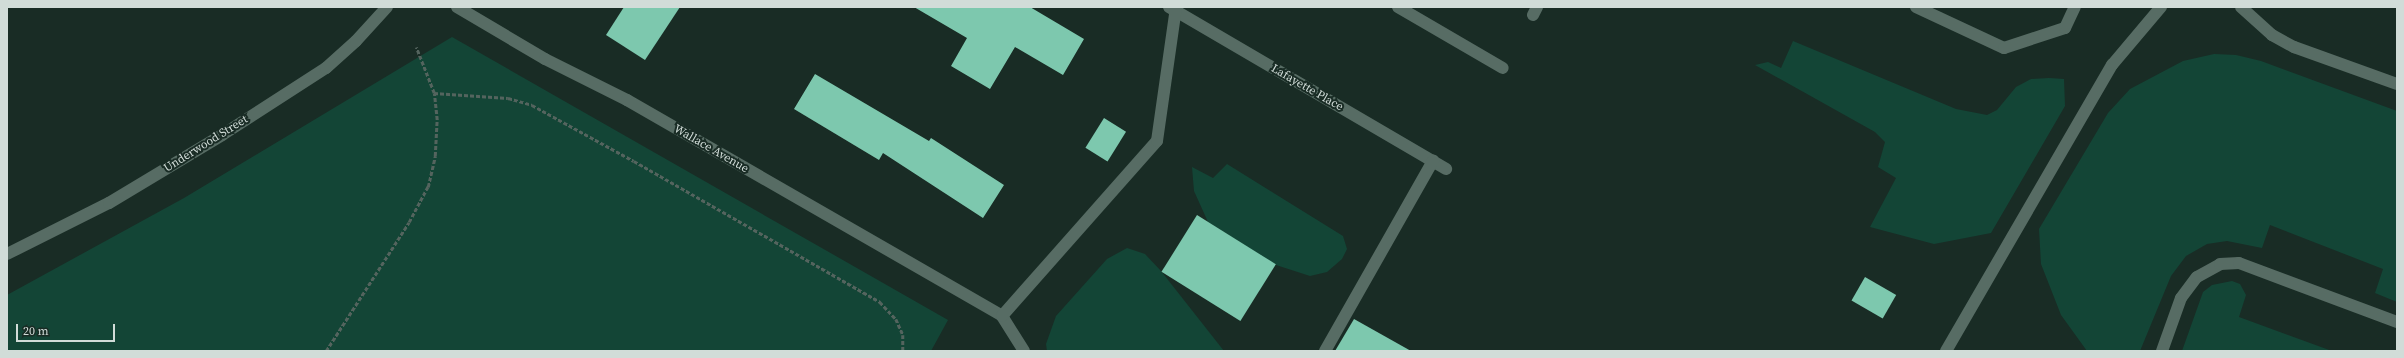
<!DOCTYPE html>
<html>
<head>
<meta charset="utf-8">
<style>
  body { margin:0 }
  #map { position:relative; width:2404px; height:358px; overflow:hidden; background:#192c25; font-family:"Source Serif 4",serif }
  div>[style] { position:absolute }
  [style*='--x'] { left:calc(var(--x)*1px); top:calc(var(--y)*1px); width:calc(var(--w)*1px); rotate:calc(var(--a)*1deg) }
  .green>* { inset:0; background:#134536 }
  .building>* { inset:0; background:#7dc8ae; transform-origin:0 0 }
  .path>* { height:2.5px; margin-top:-1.25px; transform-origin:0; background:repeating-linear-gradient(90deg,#54645e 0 4px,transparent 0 6px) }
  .minor>* { height:12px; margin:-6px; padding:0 6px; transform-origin:6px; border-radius:6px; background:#576c64 }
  span { translate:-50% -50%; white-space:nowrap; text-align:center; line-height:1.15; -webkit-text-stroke:4px #192c25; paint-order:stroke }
  .street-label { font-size:12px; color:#d1dcd8 }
  .frame { position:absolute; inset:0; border:8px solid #d1dcd8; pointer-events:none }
  .scale { position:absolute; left:16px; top:324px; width:99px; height:18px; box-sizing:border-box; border:2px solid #d1dcd8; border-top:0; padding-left:5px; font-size:12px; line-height:14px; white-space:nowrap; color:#d1dcd8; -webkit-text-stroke:3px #192c25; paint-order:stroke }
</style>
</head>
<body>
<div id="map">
  <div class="green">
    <div style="clip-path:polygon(452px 37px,948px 320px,931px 351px,7px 351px,7px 295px,184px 198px)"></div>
    <div style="clip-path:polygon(1793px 41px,1956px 109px,1987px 115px,1997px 110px,2016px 87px,2031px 79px,2049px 78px,2064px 79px,2065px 106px,1991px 233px,1934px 244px,1870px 227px,1896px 178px,1878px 167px,1885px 142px,1875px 132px,1755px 65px,1768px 62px,1781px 68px)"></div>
    <div style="clip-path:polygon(2214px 54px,2236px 55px,2261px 61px,2397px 111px,2397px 302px,2375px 293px,2383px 269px,2270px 225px,2262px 248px,2227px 241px,2207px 244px,2186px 256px,2171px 276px,2140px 351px,2087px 351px,2061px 315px,2041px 264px,2039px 229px,2108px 113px,2130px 89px,2183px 61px)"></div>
    <div style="clip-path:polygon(1227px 164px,1343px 236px,1347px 249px,1342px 259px,1327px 272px,1310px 276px,1276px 265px,1208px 222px,1194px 191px,1192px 167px,1213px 178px)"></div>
    <div style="clip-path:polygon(1127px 248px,1145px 254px,1161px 271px,1224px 351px,1047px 351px,1046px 344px,1056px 316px,1107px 259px)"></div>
    <div style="clip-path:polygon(2232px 281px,2240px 284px,2246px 295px,2239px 317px,2332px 351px,2182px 351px,2203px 292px,2212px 285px)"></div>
  </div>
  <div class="building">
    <div style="clip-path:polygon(624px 7px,680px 7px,645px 60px,606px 35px)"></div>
    <div style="clip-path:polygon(914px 7px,1030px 7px,1084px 39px,1063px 75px,1015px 47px,990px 89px,951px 66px,967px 38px)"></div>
    <div style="clip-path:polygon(815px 74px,929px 141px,931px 138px,1004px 185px,983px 218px,883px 153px,879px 160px,794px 109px)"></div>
    <div style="left:1104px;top:118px;width:26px;height:35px;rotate:32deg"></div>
    <div style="left:1197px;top:215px;width:93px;height:67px;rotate:32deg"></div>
    <div style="left:1865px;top:277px;width:36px;height:27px;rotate:30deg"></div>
    <div style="clip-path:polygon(1354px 319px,1411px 351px,1335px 351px)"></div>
  </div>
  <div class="path">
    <div style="--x:434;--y:93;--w:74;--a:3.9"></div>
    <div style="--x:508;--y:98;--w:25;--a:16"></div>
    <div style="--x:532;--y:105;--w:116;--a:28.8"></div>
    <div style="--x:634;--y:161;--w:284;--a:29.8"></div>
    <div style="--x:880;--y:302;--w:23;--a:47"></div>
    <div style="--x:896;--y:319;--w:17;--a:66"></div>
    <div style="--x:903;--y:335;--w:16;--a:90"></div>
    <div style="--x:326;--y:351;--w:153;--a:-57.2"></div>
    <div style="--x:409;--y:222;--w:40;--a:-62"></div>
    <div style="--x:428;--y:187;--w:32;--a:-77"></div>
    <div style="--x:435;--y:156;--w:36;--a:-87"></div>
    <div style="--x:437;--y:120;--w:27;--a:-96"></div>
    <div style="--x:434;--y:93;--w:49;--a:-111.4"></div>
  </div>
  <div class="minor">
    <div style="--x:457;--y:7;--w:102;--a:30.6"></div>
    <div style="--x:545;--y:59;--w:92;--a:26.6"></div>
    <div style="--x:627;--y:100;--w:433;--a:29.9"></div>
    <div style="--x:1002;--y:316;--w:41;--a:57.8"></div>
    <div style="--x:1169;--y:7;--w:321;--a:30.3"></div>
    <div style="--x:1398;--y:7;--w:121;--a:30.2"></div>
    <div style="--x:1916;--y:7;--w:97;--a:25"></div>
    <div style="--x:2004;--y:48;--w:64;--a:-18.2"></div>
    <div style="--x:2065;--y:28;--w:23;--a:-65"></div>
    <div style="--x:2241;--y:7;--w:42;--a:42.1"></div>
    <div style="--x:2272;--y:35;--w:25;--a:29"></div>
    <div style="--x:2294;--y:47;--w:109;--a:19.8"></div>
    <div style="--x:1533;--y:15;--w:9;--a:-63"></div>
    <div style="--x:7;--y:254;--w:114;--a:-26.6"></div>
    <div style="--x:109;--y:203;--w:132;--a:-31"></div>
    <div style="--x:222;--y:135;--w:124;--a:-32.8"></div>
    <div style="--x:326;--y:68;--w:40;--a:-42"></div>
    <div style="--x:356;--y:41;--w:46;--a:-47.6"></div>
    <div style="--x:1002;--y:316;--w:234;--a:-48.5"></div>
    <div style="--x:1157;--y:141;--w:135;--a:-81.9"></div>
    <div style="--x:1325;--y:351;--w:219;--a:-60.4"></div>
    <div style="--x:1946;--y:351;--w:331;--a:-59.9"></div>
    <div style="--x:2112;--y:65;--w:76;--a:-49.8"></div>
    <div style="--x:2162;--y:351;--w:56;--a:-70.3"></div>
    <div style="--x:2181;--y:298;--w:26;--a:-53"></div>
    <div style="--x:2197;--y:277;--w:26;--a:-29"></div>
    <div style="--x:2220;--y:264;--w:19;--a:-3"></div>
    <div style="--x:2239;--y:263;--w:169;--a:20.5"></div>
  </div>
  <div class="street-label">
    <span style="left:1307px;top:88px;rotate:30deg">Lafayette Place</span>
    <span style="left:206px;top:144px;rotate:-32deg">Underwood Street</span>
    <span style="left:711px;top:149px;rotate:30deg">Wallace Avenue</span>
  </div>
  <div class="frame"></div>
  <div class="scale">20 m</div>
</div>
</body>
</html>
